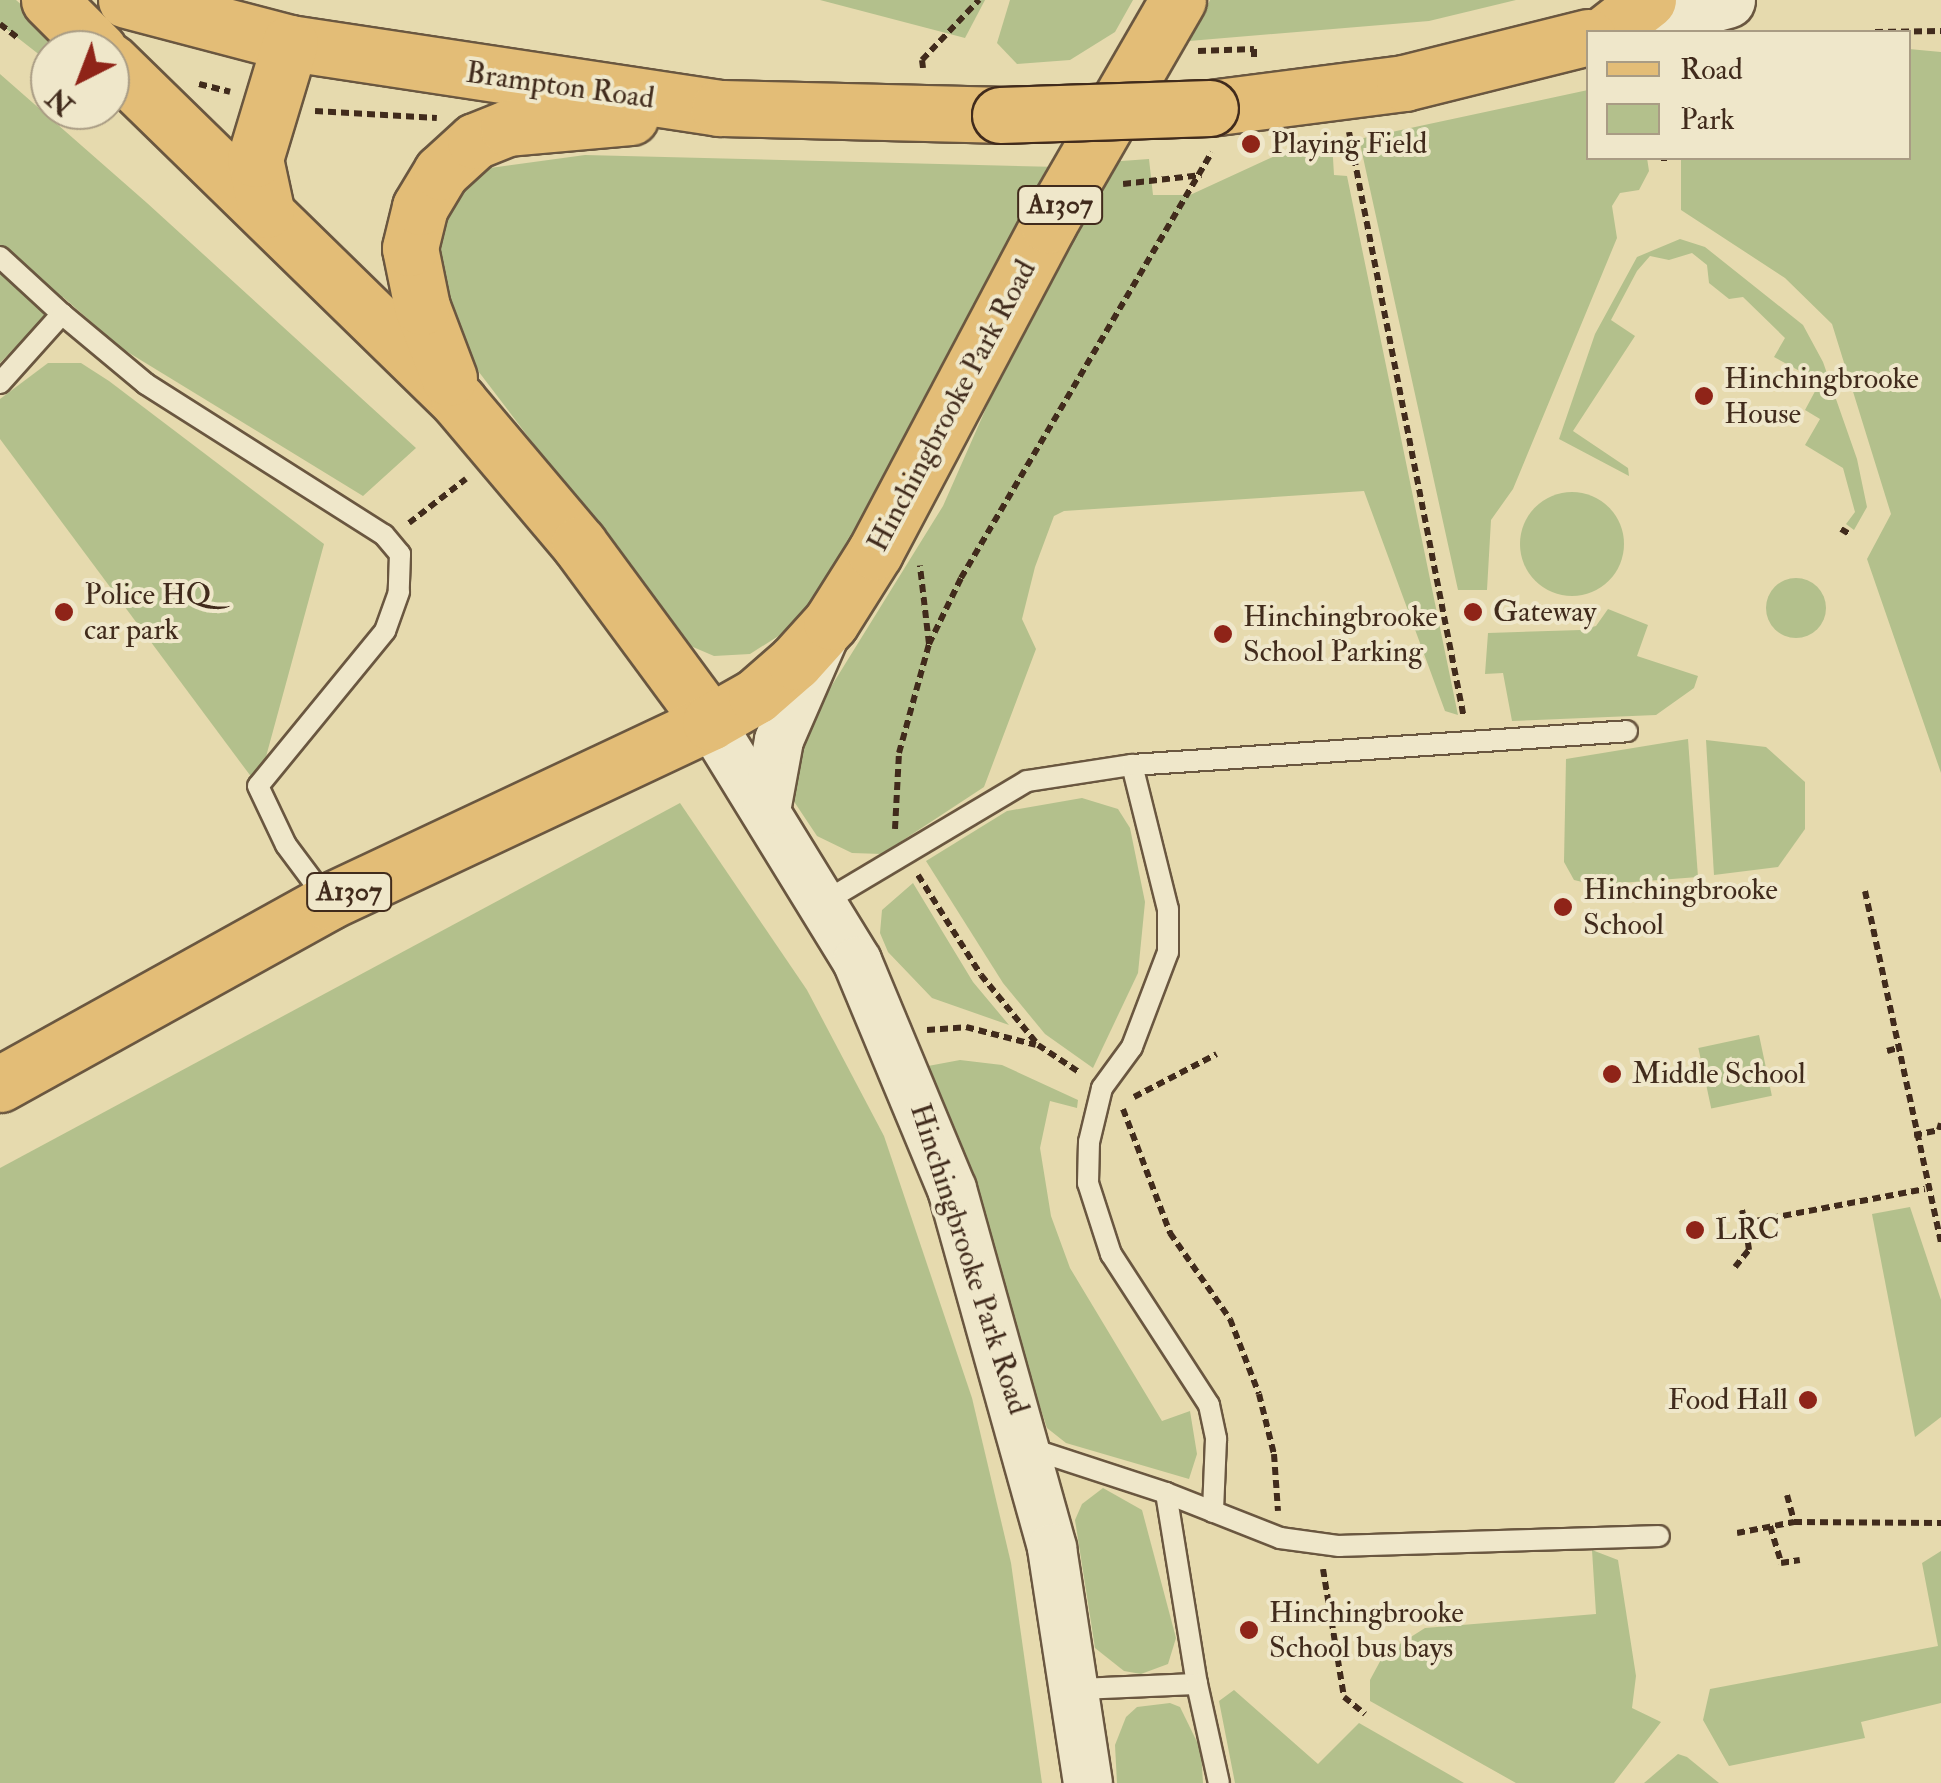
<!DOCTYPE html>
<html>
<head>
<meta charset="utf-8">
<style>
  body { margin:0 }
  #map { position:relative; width:1941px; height:1783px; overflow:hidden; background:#e6daae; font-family:"IM FELL Double Pica",serif }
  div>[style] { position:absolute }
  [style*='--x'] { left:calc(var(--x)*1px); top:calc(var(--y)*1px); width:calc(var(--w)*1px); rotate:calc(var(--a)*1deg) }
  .green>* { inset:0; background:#b3c08c; transform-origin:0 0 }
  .round { border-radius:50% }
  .path>* { height:6px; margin-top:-3px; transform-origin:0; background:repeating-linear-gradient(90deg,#412b1c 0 8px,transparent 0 13px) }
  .roads { filter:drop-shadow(2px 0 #6a5740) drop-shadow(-2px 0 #6a5740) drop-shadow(0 2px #6a5740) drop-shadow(0 -2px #6a5740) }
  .service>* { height:20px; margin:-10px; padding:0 10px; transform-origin:10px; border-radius:10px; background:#efe7ca }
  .tertiary>* { height:48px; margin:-24px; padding:0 24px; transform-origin:24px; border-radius:24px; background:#efe7ca }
  .secondary>* { height:55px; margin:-27.5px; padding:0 27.5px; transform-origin:27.5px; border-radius:27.5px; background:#efe7ca }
  .primary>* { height:55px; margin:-27.5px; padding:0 27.5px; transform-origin:27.5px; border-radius:27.5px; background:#e3bd77 }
  .bridges { filter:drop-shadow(2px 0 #412b1c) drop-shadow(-2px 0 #412b1c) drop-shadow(0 2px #412b1c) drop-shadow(0 -2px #412b1c) }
  .primary-bridge>* { height:55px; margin:-27.5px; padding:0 27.5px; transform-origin:27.5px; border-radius:27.5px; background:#e3bd77 }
  .dots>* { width:28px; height:28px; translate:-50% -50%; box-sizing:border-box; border:5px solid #efe7ca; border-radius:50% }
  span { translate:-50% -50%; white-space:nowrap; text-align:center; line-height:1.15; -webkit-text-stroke:8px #efe7ca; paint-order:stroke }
  .shield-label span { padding:2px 8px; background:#efe7ca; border:2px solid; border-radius:8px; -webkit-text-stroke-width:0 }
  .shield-label { font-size:28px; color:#412b1c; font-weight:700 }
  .street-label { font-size:30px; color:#412b1c }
  .poi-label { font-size:30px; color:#412b1c }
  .left { translate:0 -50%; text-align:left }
  .right { translate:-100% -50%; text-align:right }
  .legend { position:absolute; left:1586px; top:30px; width:325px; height:130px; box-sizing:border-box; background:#efe7ca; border:2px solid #a99c84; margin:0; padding:12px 18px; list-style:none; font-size:30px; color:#412b1c }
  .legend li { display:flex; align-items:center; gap:20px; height:50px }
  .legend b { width:50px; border:2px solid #a99c84 }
  .north { position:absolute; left:30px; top:30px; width:100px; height:100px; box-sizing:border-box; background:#efe7ca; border:2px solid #a99c84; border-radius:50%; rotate:222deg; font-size:28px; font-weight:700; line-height:40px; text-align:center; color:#412b1c }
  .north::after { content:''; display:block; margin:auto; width:35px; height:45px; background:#8f2418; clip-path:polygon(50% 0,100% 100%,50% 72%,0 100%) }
</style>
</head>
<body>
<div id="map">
  <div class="green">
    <div style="clip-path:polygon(0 0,16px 0,73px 50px,50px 50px,50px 63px,0 24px)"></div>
    <div style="clip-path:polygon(820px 0,985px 0,965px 38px)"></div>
    <div style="clip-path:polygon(1010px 0,1133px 0,1115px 32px,1070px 60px,1017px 64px,997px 43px)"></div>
    <div style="clip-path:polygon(1210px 0,1516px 0,1429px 21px,1189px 41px)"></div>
    <div style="clip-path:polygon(1909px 49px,1941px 52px,1941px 773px,1867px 559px,1891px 514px,1832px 324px,1785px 278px,1681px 210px,1681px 158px,1908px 158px)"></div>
    <div style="clip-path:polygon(0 74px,147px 203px,416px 448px,363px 496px,121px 348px,63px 297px,0 363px)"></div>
    <div style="clip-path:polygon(1588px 90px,1588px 158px,1647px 158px,1649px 171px,1639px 190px,1620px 193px,1612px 206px,1617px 238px,1513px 489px,1491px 520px,1487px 590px,1458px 590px,1359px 139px)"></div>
    <div style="clip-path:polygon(1332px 141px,1334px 175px,1347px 176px,1458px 715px,1445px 711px,1364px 491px,1064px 511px,1054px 516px,1035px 567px,1022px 619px,1036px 649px,984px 787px,882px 854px,852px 853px,817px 836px,793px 800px,798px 751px,816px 711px,943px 506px,1094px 163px,1149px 159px,1153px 195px,1190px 195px,1277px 155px)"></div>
    <div style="clip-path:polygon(585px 155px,1059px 167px,873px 535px,791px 628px,750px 654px,714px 656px,686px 644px,453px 338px,436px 243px,443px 213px,475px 170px)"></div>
    <div style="clip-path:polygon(1680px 239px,1705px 247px,1803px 325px,1823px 362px,1857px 459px,1867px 507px,1854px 530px,1846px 524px,1855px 512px,1843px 468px,1805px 445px,1820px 419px,1805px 410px,1820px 382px,1774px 357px,1785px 338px,1743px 297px,1729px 299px,1709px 283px,1707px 265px,1692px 253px,1669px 260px,1650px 256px,1637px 271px,1611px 320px,1635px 336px,1573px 431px,1628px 468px,1629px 476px,1559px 439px,1595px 334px,1637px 257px)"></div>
    <div style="clip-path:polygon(48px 363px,81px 363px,109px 381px,324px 544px,258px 786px,0 439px,0 399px)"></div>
    <div class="round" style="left:1520px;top:492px;width:104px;height:104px"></div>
    <div class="round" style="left:1766px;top:578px;width:60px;height:60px"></div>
    <div style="clip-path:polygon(1608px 609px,1648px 625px,1637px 656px,1698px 676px,1694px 688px,1656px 715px,1512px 721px,1503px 673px,1485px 674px,1488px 633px,1581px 630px,1596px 626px)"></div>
    <div style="clip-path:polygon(1688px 739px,1698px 877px,1595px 885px,1574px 880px,1564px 862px,1566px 759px)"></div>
    <div style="clip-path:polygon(1706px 740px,1766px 747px,1805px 782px,1805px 829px,1778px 867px,1714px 875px)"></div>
    <div style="clip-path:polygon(1082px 798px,1118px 809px,1130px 828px,1145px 902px,1138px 973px,1093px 1068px,1045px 1034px,1003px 983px,926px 861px,1007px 811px)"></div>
    <div style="clip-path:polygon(680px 803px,807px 990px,884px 1136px,972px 1398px,1011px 1563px,1042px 1783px,0 1783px,0 1168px)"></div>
    <div style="clip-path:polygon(913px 883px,973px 982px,1009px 1025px,932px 998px,888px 952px,880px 933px,882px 910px)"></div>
    <div style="left:1759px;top:1035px;width:62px;height:62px;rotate:78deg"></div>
    <div style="clip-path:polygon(960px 1060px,1002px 1065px,1078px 1100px,1077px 1108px,1050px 1101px,1040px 1148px,1051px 1216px,1070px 1268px,1162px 1421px,1190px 1411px,1197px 1454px,1189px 1479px,1066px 1443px,1047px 1428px,928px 1066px)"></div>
    <div style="clip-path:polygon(1910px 1207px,1941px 1300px,1941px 1417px,1915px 1437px,1872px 1214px)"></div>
    <div style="clip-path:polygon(1103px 1488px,1142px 1510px,1176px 1638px,1168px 1664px,1141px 1674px,1124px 1671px,1095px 1648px,1075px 1520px,1082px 1504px)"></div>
    <div style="clip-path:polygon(1592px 1550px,1618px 1560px,1636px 1676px,1632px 1708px,1661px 1722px,1614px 1783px,1516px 1783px,1370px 1701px,1370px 1680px,1384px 1654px,1425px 1628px,1596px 1614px)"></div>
    <div style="clip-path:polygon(1941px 1551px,1941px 1703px,1861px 1722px,1865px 1738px,1729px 1766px,1703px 1720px,1710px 1689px,1938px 1646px,1922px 1563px)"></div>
    <div style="clip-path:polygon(1234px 1690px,1318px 1764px,1359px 1723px,1464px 1783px,1235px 1783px,1219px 1701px)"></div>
    <div style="clip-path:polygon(1170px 1703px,1180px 1707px,1201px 1750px,1203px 1783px,1117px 1783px,1115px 1745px,1126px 1717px,1137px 1707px)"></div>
    <div style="clip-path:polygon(1678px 1754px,1687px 1757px,1719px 1783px,1644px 1783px)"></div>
  </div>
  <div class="path">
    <div style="--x:0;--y:24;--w:23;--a:38"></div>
    <div style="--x:1875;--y:32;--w:66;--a:-0.9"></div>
    <div style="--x:1198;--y:51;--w:56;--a:-2"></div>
    <div style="--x:1254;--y:49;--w:12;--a:90"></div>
    <div style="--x:923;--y:68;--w:8;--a:-97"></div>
    <div style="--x:922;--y:60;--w:83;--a:-46.5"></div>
    <div style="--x:199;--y:84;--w:32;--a:14"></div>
    <div style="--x:315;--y:111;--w:122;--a:3.3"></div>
    <div style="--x:1349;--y:132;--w:597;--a:78.9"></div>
    <div style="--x:1664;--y:158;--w:3;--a:90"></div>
    <div style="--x:1123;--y:184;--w:79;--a:-6.6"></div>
    <div style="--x:409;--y:523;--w:72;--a:-37.7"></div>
    <div style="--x:1841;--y:529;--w:12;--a:31"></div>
    <div style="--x:929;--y:644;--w:73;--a:-64.1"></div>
    <div style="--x:961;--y:578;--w:494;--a:-59.5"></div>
    <div style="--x:895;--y:829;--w:76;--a:-87"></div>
    <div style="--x:899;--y:753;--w:113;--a:-74.6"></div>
    <div style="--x:929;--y:644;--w:79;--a:-96.6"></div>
    <div style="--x:918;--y:875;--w:118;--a:57.8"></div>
    <div style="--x:981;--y:975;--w:90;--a:50.8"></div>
    <div style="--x:1038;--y:1045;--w:49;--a:33.4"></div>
    <div style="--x:1865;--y:891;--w:361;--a:77.8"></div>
    <div style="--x:927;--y:1030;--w:39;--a:-4"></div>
    <div style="--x:966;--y:1027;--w:72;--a:14.4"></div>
    <div style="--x:1887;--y:1051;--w:11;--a:-15"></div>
    <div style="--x:1134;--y:1097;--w:93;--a:-27.4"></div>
    <div style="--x:1123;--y:1109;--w:133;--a:69.2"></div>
    <div style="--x:1170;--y:1233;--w:105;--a:55.1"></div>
    <div style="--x:1230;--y:1319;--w:80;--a:68.9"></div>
    <div style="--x:1259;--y:1394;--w:62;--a:76"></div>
    <div style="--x:1274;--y:1454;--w:57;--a:86"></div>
    <div style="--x:1914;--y:1135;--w:25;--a:-11"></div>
    <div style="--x:1939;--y:1130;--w:7;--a:-74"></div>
    <div style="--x:1742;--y:1210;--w:13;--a:77"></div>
    <div style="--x:1735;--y:1267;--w:22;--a:-51"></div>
    <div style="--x:1749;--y:1250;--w:27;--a:-98"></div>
    <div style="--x:1745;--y:1223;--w:183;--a:-10.7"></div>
    <div style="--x:1787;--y:1495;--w:28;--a:75"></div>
    <div style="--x:1770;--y:1526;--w:39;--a:73"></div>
    <div style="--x:1781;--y:1563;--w:19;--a:-9"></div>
    <div style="--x:1737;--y:1533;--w:58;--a:-10.9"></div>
    <div style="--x:1794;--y:1522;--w:147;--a:0.4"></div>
    <div style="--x:1323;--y:1569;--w:130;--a:80.7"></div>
    <div style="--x:1344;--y:1697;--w:27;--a:39"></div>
  </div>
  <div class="roads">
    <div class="service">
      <div style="--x:0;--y:257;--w:84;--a:42.6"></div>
      <div style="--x:0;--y:383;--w:93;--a:-48.1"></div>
      <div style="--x:62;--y:314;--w:109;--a:39.8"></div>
      <div style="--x:146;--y:384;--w:282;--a:32.4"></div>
      <div style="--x:384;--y:535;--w:25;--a:50"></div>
      <div style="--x:400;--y:554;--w:38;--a:92"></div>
      <div style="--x:399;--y:592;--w:41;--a:109.7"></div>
      <div style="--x:385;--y:631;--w:200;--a:129.3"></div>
      <div style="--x:258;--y:786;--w:65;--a:64.6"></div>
      <div style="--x:286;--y:845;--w:69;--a:53.3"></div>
      <div style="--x:1132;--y:765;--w:148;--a:76"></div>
      <div style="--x:1168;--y:909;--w:43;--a:90"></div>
      <div style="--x:1168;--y:952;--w:102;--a:110.8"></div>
      <div style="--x:1132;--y:1047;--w:51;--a:126.2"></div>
      <div style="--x:1102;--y:1088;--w:56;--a:103.5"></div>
      <div style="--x:1089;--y:1142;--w:41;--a:91.4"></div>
      <div style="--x:1088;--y:1183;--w:75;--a:72.1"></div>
      <div style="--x:1111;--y:1254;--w:180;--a:57"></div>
      <div style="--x:1209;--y:1405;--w:35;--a:78"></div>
      <div style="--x:1216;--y:1439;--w:73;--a:92.4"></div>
      <div style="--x:824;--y:902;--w:236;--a:-30.8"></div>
      <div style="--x:1027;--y:781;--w:106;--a:-8.7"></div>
      <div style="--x:1132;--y:765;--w:496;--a:-3.9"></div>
      <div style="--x:1029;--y:1448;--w:144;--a:18.2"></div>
      <div style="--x:1166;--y:1493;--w:193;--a:80.8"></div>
      <div style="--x:1197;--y:1684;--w:119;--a:177.6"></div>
      <div style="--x:1166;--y:1493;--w:123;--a:21.5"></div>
      <div style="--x:1280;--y:1538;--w:60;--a:7.7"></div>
      <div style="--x:1339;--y:1546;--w:320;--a:-1.8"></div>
      <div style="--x:1197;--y:1684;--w:101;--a:77.5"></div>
    </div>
    <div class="tertiary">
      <div style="--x:710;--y:722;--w:281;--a:58.4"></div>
      <div style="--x:857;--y:961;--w:247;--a:67.4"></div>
      <div style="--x:952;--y:1189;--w:373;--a:74.4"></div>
      <div style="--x:1052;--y:1548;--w:238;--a:81.3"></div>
      <div style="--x:766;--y:811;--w:72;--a:-79.6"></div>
      <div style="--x:779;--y:740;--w:110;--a:-66.5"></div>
    </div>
    <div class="secondary">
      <div style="--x:1616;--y:30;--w:115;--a:-15.1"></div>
    </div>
    <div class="primary">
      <div style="--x:49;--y:0;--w:71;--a:45"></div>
      <div style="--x:126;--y:0;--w:170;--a:14.7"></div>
      <div style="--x:290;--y:43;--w:434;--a:8.6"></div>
      <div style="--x:719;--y:108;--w:281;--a:1.4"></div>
      <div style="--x:1607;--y:32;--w:52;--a:-38"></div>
      <div style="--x:110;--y:61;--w:488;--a:44.3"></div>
      <div style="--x:459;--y:402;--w:186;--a:49.8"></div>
      <div style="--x:579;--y:544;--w:221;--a:53.6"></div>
      <div style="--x:1210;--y:108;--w:196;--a:-7.3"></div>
      <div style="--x:1404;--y:83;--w:190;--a:-14"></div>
      <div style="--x:266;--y:210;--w:52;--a:-102.2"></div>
      <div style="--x:255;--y:159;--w:121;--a:-73.2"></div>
      <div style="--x:449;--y:378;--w:76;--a:-110.8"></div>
      <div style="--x:422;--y:307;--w:60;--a:-101.5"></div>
      <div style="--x:410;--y:248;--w:42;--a:-76.3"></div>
      <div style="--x:420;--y:207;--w:41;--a:-59"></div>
      <div style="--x:441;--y:172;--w:46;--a:-42.4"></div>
      <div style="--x:475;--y:141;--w:35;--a:-22"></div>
      <div style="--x:508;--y:128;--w:123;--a:-5.1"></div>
      <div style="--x:0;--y:1084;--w:375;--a:-29"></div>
      <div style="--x:328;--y:902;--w:422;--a:-25.2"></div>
      <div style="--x:710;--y:722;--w:53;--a:-29.5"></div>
      <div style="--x:756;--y:696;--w:52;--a:-41.1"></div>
      <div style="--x:795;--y:662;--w:54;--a:-48"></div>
      <div style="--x:831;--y:622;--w:83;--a:-57.8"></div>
      <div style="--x:875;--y:552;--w:370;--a:-62.1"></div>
      <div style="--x:1048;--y:225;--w:260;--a:-60"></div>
    </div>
  </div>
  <div class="bridges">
    <div class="primary-bridge">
      <div style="--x:1000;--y:115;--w:210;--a:-1.9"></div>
    </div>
  </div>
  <div class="dots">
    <div style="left:1251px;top:144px;background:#8f2418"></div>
    <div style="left:1704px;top:396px;background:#8f2418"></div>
    <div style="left:64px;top:612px;background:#8f2418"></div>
    <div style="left:1473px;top:612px;background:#8f2418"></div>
    <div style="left:1223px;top:634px;background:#8f2418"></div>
    <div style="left:1563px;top:907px;background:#8f2418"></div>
    <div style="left:1612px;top:1074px;background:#8f2418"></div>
    <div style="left:1695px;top:1230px;background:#8f2418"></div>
    <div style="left:1808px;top:1400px;background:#8f2418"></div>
    <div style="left:1249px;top:1630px;background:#8f2418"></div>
  </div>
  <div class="shield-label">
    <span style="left:1060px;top:205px">A1307</span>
    <span style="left:349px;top:892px">A1307</span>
  </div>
  <div class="street-label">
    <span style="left:560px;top:86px;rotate:8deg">Brampton Road</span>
    <span style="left:952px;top:406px;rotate:-62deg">Hinchingbrooke Park Road</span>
    <span style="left:969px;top:1259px;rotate:72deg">Hinchingbrooke Park Road</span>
  </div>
  <div class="poi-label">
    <span class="left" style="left:1271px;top:144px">Playing Field</span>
    <span class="left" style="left:1724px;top:396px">Hinchingbrooke<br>House</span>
    <span class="left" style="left:84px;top:612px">Police HQ<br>car park</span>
    <span class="left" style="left:1493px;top:612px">Gateway</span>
    <span class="left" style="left:1243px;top:634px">Hinchingbrooke<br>School Parking</span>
    <span class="left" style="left:1583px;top:907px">Hinchingbrooke<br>School</span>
    <span class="left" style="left:1632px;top:1074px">Middle School</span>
    <span class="left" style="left:1715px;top:1230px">LRC</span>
    <span class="right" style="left:1788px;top:1400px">Food Hall</span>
    <span class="left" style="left:1269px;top:1630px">Hinchingbrooke<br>School bus bays</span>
  </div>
  <ul class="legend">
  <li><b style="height:12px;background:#e3bd77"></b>Road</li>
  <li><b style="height:28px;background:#b3c08c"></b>Park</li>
  </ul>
  <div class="north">N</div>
</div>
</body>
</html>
